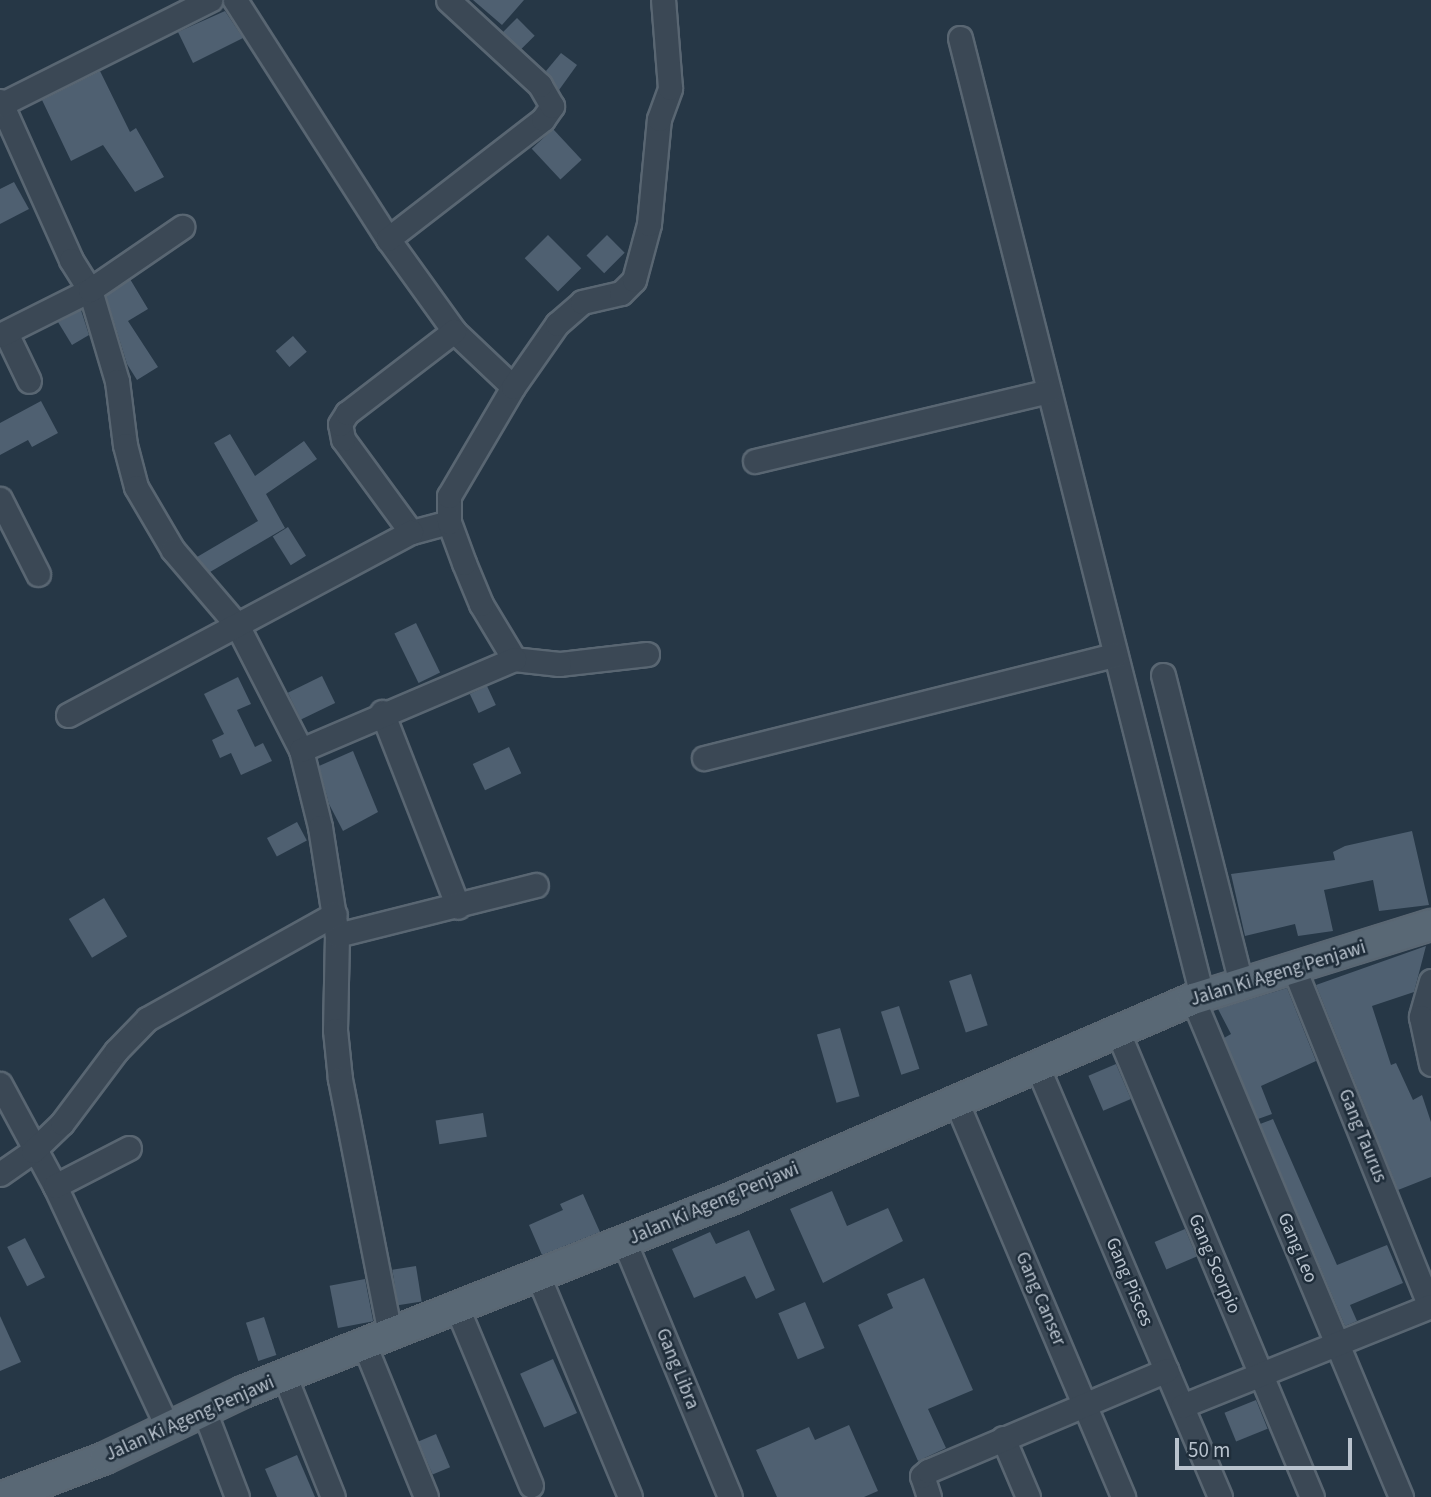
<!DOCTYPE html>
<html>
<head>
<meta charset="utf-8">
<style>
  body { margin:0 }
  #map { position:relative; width:1431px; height:1497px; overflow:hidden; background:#263746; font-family:"Source Sans 3",sans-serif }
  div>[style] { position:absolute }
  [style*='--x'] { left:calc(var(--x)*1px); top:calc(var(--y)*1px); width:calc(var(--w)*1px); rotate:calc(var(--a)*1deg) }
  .building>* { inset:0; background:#4f6071; transform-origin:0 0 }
  .roads { filter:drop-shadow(2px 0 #596672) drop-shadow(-2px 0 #596672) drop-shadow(0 2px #596672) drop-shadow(0 -2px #596672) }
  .minor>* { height:23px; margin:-11.5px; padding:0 11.5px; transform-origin:11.5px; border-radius:11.5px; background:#3b4855 }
  .major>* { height:30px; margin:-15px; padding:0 15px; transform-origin:15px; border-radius:15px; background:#596875 }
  span { translate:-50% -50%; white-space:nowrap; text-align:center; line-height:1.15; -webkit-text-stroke:5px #1f2d3a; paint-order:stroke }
  .street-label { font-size:19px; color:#b9c3ce }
  .scale { position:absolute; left:1175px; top:1438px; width:177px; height:32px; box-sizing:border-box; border:4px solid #b9c3ce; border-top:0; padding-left:9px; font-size:21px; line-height:24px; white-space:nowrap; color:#b9c3ce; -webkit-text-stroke:5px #1f2d3a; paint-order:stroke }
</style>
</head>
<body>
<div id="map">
  <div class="building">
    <div style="clip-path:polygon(473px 0,524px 0,502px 25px)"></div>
    <div style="clip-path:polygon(225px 11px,243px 38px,193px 63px,178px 32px)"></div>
    <div style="left:517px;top:18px;width:25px;height:20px;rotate:45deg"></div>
    <div style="clip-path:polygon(561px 53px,577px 65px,559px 90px,546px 71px)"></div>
    <div style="clip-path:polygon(100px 71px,130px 132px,136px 128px,164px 177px,135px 192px,103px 145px,71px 161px,42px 100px)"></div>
    <div style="left:553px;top:129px;width:42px;height:29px;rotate:47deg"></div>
    <div style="clip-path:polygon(14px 182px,29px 209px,0 224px,0 189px)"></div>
    <div style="left:548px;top:235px;width:47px;height:33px;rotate:45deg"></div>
    <div style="left:607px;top:235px;width:25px;height:29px;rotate:45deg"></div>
    <div style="clip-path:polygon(130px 279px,148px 309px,128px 321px,158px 367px,137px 380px,127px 364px,106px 296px)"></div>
    <div style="clip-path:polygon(81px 310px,89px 335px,72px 345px,58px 322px)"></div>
    <div style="left:293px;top:336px;width:21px;height:23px;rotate:49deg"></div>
    <div style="clip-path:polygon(41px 401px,58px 433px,32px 447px,28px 440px,0 455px,0 423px)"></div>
    <div style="clip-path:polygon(230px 434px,255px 476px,304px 441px,317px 459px,266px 494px,285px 528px,210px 572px,197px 557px,258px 521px,214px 443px)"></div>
    <div style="left:288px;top:527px;width:34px;height:18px;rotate:58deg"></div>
    <div style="left:416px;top:623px;width:55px;height:24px;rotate:64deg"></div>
    <div style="left:322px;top:676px;width:30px;height:38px;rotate:64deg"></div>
    <div style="clip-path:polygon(238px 677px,251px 704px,237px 710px,255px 747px,263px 743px,272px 761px,241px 775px,231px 753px,220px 758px,212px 740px,224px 734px,204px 694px)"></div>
    <div style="left:487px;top:686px;width:21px;height:19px;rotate:65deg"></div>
    <div style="left:509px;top:747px;width:29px;height:40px;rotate:65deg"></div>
    <div style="clip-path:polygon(353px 751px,378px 812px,343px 831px,329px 804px,319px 766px)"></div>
    <div style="left:297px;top:822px;width:21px;height:34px;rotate:62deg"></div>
    <div style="clip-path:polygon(1412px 831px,1429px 905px,1379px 911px,1373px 880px,1324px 890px,1333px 931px,1298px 936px,1295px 924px,1245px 936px,1231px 874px,1335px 860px,1333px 852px,1345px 846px)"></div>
    <div style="left:104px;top:898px;width:45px;height:41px;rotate:59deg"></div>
    <div style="clip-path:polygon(1426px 946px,1414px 992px,1372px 1006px,1391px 1065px,1396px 1063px,1413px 1100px,1422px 1095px,1431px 1122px,1431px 1177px,1398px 1190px,1316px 985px)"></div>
    <div style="left:971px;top:974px;width:54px;height:23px;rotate:72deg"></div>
    <div style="clip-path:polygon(1287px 988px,1316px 1061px,1261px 1086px,1272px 1114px,1258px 1119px,1224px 1038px,1231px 1034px,1218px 1009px)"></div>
    <div style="left:899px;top:1006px;width:66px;height:19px;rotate:72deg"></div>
    <div style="left:840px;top:1028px;width:71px;height:24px;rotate:74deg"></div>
    <div style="left:1116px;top:1064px;width:38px;height:30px;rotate:67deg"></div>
    <div style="left:483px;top:1113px;width:24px;height:48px;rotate:81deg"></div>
    <div style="clip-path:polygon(1273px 1119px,1337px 1265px,1387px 1245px,1403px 1283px,1350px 1305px,1357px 1321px,1345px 1326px,1260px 1124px)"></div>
    <div style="clip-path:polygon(832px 1191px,847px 1226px,888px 1208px,903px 1241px,823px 1283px,790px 1209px)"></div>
    <div style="clip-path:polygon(583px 1194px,600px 1232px,542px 1255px,529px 1225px,563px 1210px,560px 1204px)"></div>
    <div style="left:1185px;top:1229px;width:30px;height:33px;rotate:67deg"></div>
    <div style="clip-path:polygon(749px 1230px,775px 1290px,756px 1299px,745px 1276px,694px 1298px,672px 1249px,710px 1232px,716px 1244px)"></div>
    <div style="left:25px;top:1238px;width:44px;height:20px;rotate:63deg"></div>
    <div style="left:416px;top:1266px;width:36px;height:24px;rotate:81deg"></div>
    <div style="clip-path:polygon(924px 1278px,973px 1390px,928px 1409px,946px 1448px,918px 1461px,858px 1325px,893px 1308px,887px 1294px)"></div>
    <div style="left:365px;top:1279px;width:43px;height:36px;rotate:79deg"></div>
    <div style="left:805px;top:1302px;width:50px;height:29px;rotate:67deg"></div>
    <div style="clip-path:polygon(0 1316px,21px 1362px,0 1371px)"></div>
    <div style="left:264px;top:1317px;width:40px;height:19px;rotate:72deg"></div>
    <div style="left:553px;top:1359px;width:59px;height:36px;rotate:66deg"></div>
    <div style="left:1256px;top:1400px;width:31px;height:34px;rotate:68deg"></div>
    <div style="clip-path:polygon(849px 1425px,878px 1491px,864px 1497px,777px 1497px,756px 1450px,809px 1427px,815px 1440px)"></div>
    <div style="left:436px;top:1434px;width:36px;height:19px;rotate:67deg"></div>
    <div style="clip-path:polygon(297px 1455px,315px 1497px,277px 1497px,265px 1469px)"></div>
  </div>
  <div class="roads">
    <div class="minor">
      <div style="--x:235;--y:0;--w:284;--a:57.4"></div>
      <div style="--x:388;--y:239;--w:113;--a:54.3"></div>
      <div style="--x:454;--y:331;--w:81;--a:43.5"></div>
      <div style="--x:960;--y:38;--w:988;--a:75.82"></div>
      <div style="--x:0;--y:101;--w:174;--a:65.9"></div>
      <div style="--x:71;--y:260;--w:36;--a:58"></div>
      <div style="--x:90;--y:290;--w:95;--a:73.5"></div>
      <div style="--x:117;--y:381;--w:64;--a:82.9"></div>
      <div style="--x:125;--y:445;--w:43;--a:75.3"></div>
      <div style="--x:136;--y:487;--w:73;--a:59.6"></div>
      <div style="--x:173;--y:550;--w:99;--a:49.5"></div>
      <div style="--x:237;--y:625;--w:140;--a:62.9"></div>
      <div style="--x:301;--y:750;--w:79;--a:76.1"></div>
      <div style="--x:320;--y:827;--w:109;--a:81.1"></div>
      <div style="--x:337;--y:935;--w:95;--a:91.2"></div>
      <div style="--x:335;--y:1030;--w:49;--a:84.2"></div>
      <div style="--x:340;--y:1079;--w:260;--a:78.9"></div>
      <div style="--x:2;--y:104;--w:233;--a:-26.6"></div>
      <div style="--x:388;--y:239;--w:196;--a:-37.7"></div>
      <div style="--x:543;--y:119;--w:16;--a:-55"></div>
      <div style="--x:552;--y:106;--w:24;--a:-120"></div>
      <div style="--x:540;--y:85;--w:125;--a:-137.3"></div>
      <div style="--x:6;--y:333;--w:53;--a:64.4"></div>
      <div style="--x:0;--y:335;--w:101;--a:-26.6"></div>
      <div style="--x:90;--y:290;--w:112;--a:-34.4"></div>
      <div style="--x:755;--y:461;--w:302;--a:-13.4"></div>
      <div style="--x:0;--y:499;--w:84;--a:63.1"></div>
      <div style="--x:449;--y:522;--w:39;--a:165"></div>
      <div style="--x:411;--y:532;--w:115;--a:-126.2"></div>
      <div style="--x:343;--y:439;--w:15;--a:-101"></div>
      <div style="--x:340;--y:424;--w:13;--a:-58"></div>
      <div style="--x:347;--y:413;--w:135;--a:-37.5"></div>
      <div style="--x:647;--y:654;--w:89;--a:173.5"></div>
      <div style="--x:559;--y:664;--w:45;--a:-173.7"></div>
      <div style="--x:514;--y:659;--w:64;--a:-121"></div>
      <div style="--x:481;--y:604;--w:44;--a:-112.5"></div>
      <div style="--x:464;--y:563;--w:44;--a:-110.1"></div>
      <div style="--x:449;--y:522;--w:26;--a:-90"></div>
      <div style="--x:449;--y:496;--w:126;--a:-59.6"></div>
      <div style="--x:513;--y:387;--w:77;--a:-55.1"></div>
      <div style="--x:557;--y:324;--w:33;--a:-41"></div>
      <div style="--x:582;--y:302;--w:40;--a:-13"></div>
      <div style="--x:621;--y:293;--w:18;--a:-45"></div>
      <div style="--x:634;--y:280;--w:58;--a:-75"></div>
      <div style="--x:649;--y:224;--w:105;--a:-84.6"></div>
      <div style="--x:659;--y:119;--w:33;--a:-70"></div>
      <div style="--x:670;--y:88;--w:88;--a:-94.5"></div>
      <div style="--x:1163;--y:675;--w:318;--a:75.8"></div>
      <div style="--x:382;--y:712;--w:209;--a:68.7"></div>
      <div style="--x:68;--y:715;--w:389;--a:-28.1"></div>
      <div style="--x:301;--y:750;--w:232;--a:-23.1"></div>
      <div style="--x:704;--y:758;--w:424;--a:-14.1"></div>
      <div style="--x:337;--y:935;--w:205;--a:-14.1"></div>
      <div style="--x:1293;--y:966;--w:367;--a:68.1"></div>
      <div style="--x:1431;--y:981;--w:37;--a:106"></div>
      <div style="--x:1421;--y:1017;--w:48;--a:78"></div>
      <div style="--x:1193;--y:999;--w:540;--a:67.33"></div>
      <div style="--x:1117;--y:1030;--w:506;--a:67.34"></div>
      <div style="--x:1038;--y:1068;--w:466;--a:67"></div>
      <div style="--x:0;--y:1084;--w:116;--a:61.7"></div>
      <div style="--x:55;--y:1186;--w:267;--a:65"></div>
      <div style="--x:956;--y:1101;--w:430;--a:67.1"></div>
      <div style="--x:0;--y:1174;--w:40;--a:-34.9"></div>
      <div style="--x:33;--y:1151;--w:40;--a:-44"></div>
      <div style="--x:62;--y:1123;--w:90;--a:-53.1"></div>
      <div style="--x:116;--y:1051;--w:45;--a:-45.9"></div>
      <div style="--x:147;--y:1019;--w:215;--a:-29.2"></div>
      <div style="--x:55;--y:1186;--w:83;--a:-27.2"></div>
      <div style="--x:624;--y:1241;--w:277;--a:67.5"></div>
      <div style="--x:539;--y:1278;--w:237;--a:67.4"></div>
      <div style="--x:458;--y:1310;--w:190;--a:67.4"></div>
      <div style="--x:364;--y:1344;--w:165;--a:67.9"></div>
      <div style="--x:285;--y:1377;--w:129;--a:68.2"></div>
      <div style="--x:1182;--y:1406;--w:268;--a:-21.9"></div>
      <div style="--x:205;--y:1413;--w:90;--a:69.1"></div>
      <div style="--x:1003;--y:1438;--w:64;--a:67"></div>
      <div style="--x:929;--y:1497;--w:22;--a:-108"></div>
      <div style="--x:922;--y:1476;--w:8;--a:-40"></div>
      <div style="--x:928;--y:1471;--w:259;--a:-22.9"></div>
    </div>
    <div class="major">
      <div style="--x:3;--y:1497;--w:109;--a:-20.9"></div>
      <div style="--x:105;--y:1458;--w:153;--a:-25.6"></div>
      <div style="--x:243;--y:1392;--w:525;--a:-21.58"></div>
      <div style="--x:731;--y:1199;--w:503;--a:-23.41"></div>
      <div style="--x:1193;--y:999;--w:249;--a:-17.3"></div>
    </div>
  </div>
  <div class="street-label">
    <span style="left:1278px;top:974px;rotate:-17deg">Jalan Ki Ageng Penjawi</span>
    <span style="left:1362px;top:1136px;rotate:68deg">Gang Taurus</span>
    <span style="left:714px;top:1204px;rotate:-23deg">Jalan Ki Ageng Penjawi</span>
    <span style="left:1297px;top:1248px;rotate:67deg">Gang Leo</span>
    <span style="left:1214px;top:1264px;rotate:67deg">Gang Scorpio</span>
    <span style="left:1129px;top:1282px;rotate:67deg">Gang Pisces</span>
    <span style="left:1040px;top:1299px;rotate:67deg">Gang Canser</span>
    <span style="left:677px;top:1369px;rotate:68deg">Gang Libra</span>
    <span style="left:190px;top:1419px;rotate:-24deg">Jalan Ki Ageng Penjawi</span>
  </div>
  <div class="scale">50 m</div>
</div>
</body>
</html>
